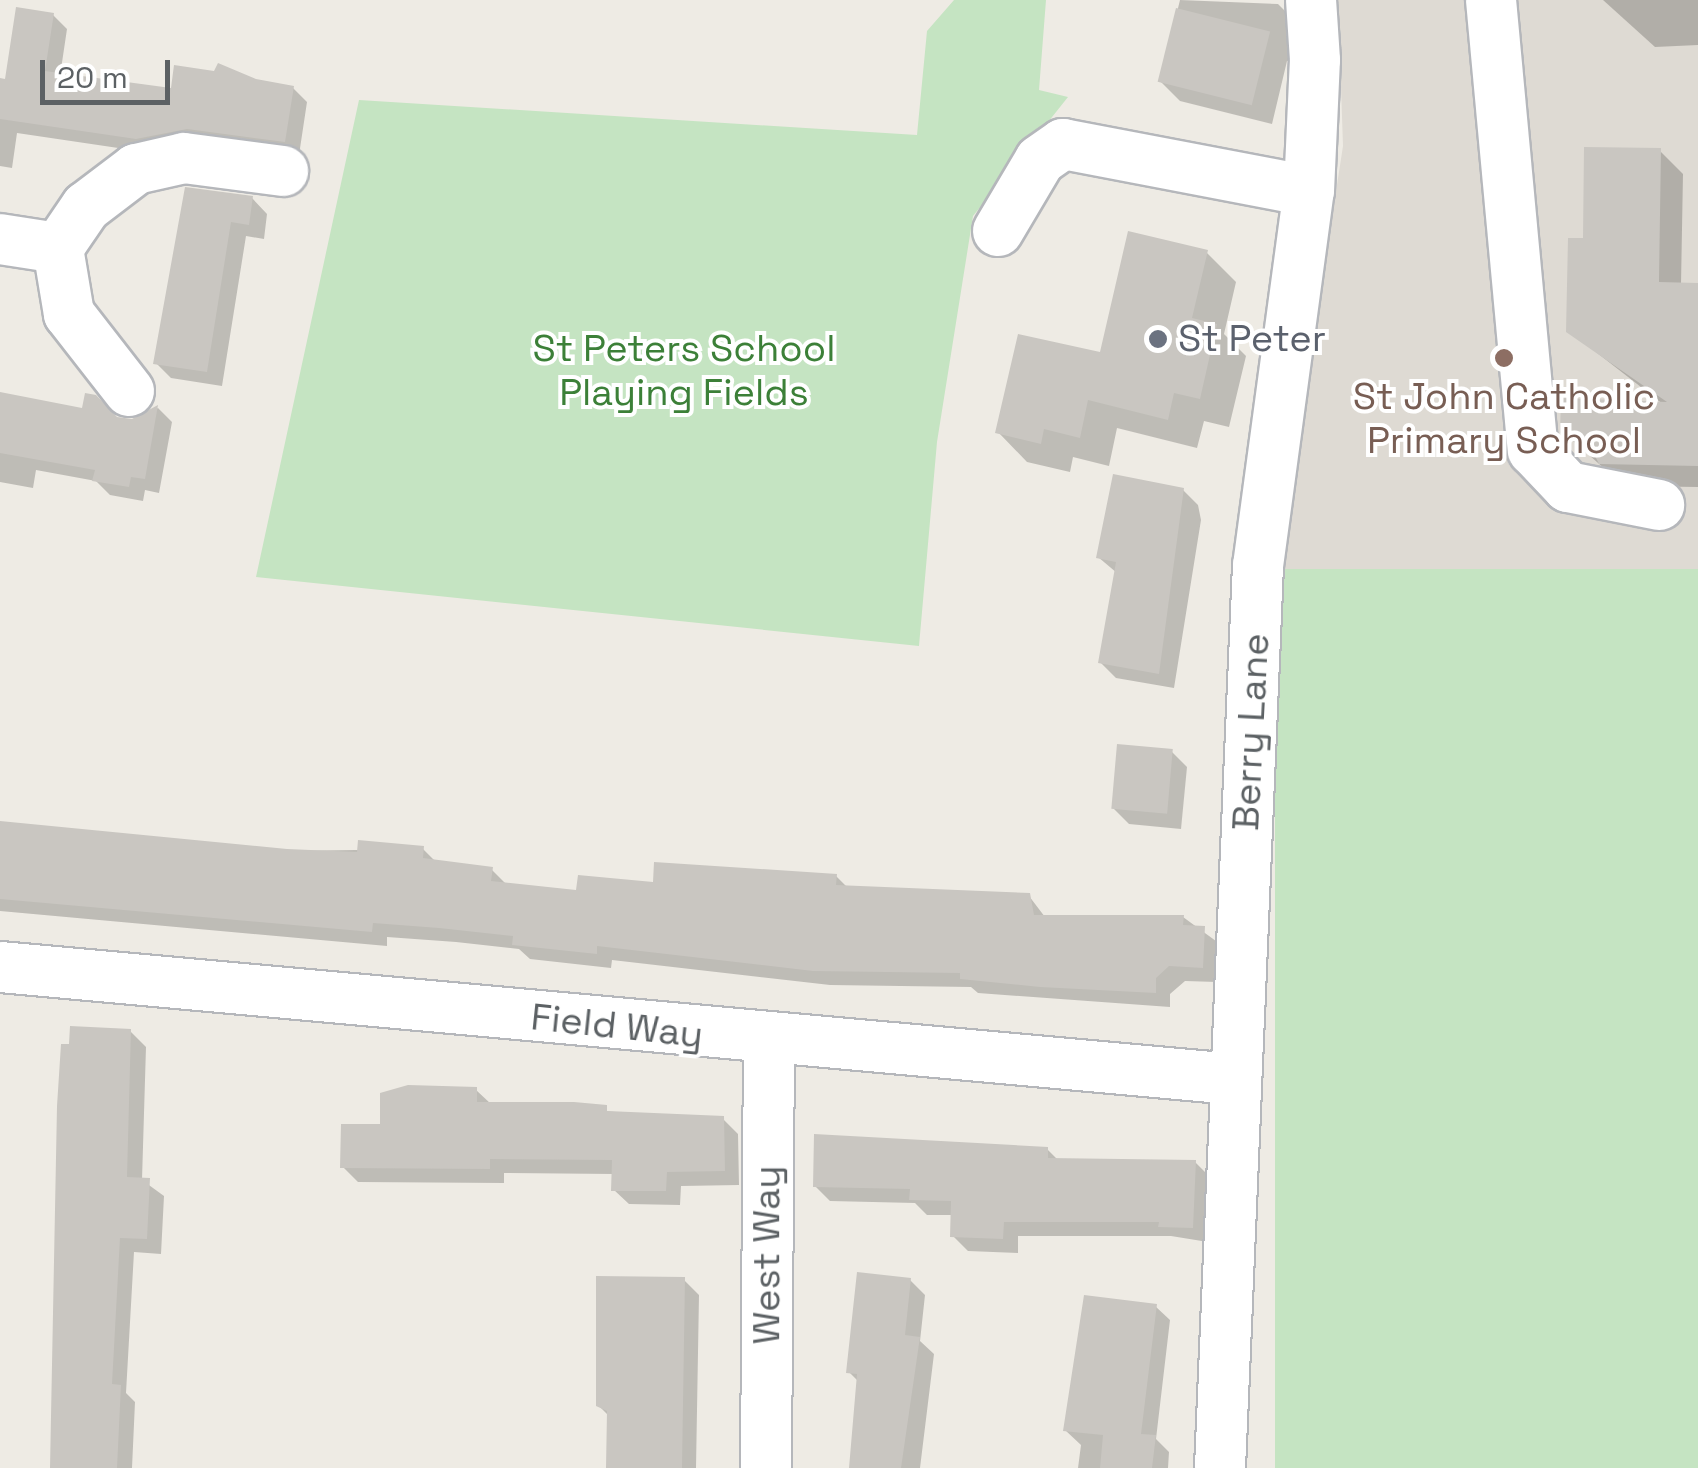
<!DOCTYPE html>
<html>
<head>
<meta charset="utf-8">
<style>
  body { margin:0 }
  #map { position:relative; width:1698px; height:1468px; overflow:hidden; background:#eeebe4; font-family:"Space Grotesk",sans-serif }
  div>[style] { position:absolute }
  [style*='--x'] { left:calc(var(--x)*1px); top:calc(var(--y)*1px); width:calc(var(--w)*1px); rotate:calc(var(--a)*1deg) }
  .education>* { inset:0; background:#dedad3 }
  .green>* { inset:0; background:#c5e4c2; transform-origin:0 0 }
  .shadow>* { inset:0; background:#0003 }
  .building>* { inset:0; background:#c9c6c1; transform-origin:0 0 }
  .roads { filter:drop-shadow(2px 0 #b5b7bb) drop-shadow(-2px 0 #b5b7bb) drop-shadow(0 2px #b5b7bb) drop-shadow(0 -2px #b5b7bb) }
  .minor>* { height:50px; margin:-25px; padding:0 25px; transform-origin:25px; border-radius:25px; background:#fff }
  .dots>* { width:28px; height:28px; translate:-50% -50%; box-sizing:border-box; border:5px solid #fff; border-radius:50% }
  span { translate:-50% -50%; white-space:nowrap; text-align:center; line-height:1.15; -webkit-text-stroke:8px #fff; paint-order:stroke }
  .worship-label { font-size:38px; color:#5b616d }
  .left { translate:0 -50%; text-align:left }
  .park-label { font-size:38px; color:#3c8038 }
  .education-label { font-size:38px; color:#785e54 }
  .street-label { font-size:38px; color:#5c6164 }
  .scale { position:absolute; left:40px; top:60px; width:130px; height:45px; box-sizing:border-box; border:5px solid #5c6164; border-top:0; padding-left:12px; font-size:30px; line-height:35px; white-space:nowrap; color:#5c6164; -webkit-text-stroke:8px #fff; paint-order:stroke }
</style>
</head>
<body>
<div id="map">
  <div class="education">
    <div style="clip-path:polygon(1338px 0,1698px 0,1698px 569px,1275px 587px,1343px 146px)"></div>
  </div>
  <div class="green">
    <div style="clip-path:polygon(954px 0,1046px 0,1039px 90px,1068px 97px,973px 216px,937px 442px,919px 646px,256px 577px,359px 100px,917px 135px,927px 31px)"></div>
    <div style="left:1698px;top:569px;width:899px;height:423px;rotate:90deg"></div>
  </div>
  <div class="shadow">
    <div style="clip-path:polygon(1180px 0,1278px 4px,1298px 24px,1302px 60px,1287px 61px,1272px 124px,1180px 101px,1160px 81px)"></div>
    <div style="clip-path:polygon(1603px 0,1698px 0,1698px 45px,1655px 47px)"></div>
    <div style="clip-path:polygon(53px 15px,67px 29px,60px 76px,173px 91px,255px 82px,293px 88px,307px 102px,299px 155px,152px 153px,17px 133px,12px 168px,0 166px,0 81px,7px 82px)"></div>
    <div style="clip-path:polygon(1660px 151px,1683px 174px,1681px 285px,1698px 286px,1698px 487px,1624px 486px,1563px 432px,1664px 405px,1569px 331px,1585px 241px)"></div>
    <div style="clip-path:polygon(187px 190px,252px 198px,267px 214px,264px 239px,246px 236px,222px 386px,171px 378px,156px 363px)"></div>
    <div style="clip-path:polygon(1206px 252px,1236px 282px,1224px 334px,1246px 356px,1229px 427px,1204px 421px,1197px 448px,1117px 428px,1109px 466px,1073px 457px,1070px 472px,1027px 462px,998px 432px,1101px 355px)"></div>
    <div style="clip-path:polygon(0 395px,134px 422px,158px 408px,172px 422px,159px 493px,145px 490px,143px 501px,110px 495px,96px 481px,36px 470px,33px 488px,0 482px)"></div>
    <div style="clip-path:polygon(1183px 490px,1198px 505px,1201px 520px,1174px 688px,1116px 678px,1101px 663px,1117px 573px,1098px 557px)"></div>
    <div style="clip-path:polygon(1172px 752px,1187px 767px,1181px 829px,1129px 824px,1113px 808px)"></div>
    <div style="clip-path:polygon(0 824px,287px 851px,423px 849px,437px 863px,491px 869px,508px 886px,578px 893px,836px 876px,848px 888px,1029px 896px,1045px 917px,1183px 917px,1220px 944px,1217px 982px,1185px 981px,1170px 994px,1170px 1007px,978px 993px,971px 987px,830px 985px,612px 960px,611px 968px,530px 959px,519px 949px,456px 942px,387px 937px,387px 946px,0 911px)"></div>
    <div style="clip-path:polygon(130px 1031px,146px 1047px,142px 1180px,164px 1196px,161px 1254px,134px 1252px,126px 1393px,135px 1402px,132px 1468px,51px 1468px)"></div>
    <div style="clip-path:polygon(476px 1090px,491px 1104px,723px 1119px,738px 1134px,739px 1185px,681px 1186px,680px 1205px,629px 1204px,614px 1190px,614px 1174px,504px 1173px,504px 1183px,358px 1182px,343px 1167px,382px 1127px)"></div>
    <div style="clip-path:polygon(1047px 1149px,1059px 1161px,1195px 1162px,1210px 1177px,1208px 1242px,1171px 1236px,1018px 1236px,1018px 1253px,968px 1251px,953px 1236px,953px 1215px,927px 1215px,915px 1203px,830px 1201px,815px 1186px)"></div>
    <div style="clip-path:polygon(684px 1280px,699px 1295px,696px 1468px,607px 1468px,609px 1416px,598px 1405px)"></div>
    <div style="clip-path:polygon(910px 1280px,925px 1295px,920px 1341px,934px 1354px,920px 1468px,851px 1468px,859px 1382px,849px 1372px)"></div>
    <div style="clip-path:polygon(1155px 1306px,1170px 1320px,1156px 1439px,1169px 1452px,1168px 1468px,1078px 1468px,1081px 1445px,1065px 1430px)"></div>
  </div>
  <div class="building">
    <div style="clip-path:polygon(16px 7px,54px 13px,45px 71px,171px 88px,174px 65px,214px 71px,218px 63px,256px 79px,294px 86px,285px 142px,187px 129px,136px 139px,0 119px,0 78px,5px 79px)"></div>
    <div style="left:1176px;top:8px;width:97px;height:76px;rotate:14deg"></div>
    <div style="clip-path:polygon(1584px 147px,1661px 148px,1659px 282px,1698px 283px,1698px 466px,1599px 464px,1588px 442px,1560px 433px,1561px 398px,1667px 402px,1566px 332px,1568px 238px,1583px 238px)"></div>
    <div style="clip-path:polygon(185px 187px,253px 196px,249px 225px,231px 222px,207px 372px,153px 364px)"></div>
    <div style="clip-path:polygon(1128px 231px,1208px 250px,1192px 318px,1217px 324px,1200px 399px,1174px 393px,1168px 420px,1088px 400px,1080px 438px,1044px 429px,1041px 444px,995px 433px,1018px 334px,1100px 352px)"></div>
    <div style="clip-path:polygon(0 392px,82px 408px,85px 393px,96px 395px,117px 417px,132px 419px,158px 405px,145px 479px,131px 477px,129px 487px,92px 481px,95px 470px,0 453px)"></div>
    <div style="clip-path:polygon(1113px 474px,1184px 488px,1159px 674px,1098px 663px,1116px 562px,1096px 558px)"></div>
    <div style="left:1117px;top:744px;width:56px;height:65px;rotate:5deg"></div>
    <div style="clip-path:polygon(0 821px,287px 849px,357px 852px,358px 840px,424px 846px,423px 858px,493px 867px,491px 881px,576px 890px,578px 875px,653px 882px,654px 862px,837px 874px,836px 885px,1030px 893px,1034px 915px,1184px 915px,1183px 925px,1205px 926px,1203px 968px,1169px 966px,1156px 978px,1156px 993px,1040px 987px,960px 979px,960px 973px,813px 971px,597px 946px,597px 954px,512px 945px,513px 936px,439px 928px,373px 923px,372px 932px,0 899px)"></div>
    <div style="clip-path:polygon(70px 1026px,131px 1029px,127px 1177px,150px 1178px,147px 1239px,120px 1238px,112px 1384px,121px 1385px,117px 1468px,50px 1468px,57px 1106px,61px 1044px,69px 1044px)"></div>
    <div style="clip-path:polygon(408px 1085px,477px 1087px,477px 1102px,574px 1102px,607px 1105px,607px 1111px,724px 1116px,725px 1171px,667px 1172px,666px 1191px,611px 1191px,612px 1160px,490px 1159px,490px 1169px,340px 1168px,341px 1124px,380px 1124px,380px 1093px)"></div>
    <div style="clip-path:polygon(814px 1134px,1048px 1147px,1048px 1158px,1196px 1160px,1193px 1228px,1158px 1227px,1159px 1222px,1004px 1222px,1003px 1239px,950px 1237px,951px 1201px,909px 1200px,910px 1189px,813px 1187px)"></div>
    <div style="clip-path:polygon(857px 1272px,911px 1278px,905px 1335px,920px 1337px,901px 1468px,849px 1468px,857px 1374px,846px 1373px)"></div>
    <div style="clip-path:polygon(596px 1276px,685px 1277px,682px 1468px,606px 1468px,607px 1411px,596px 1406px)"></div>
    <div style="clip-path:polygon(1084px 1295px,1157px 1304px,1141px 1434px,1156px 1435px,1152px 1468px,1100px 1468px,1103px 1435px,1063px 1431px)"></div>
  </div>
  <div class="roads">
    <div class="minor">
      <div style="--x:1491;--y:0;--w:452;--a:84.7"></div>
      <div style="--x:1533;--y:450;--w:51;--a:46.6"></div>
      <div style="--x:1568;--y:487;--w:93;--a:11.2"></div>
      <div style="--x:998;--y:231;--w:82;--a:-59.4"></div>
      <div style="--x:1040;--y:160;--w:28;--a:-35"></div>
      <div style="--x:1063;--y:144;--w:250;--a:10.8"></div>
      <div style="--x:0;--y:239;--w:59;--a:8.8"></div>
      <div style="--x:129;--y:391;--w:98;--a:-127.9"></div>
      <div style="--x:69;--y:314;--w:67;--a:-99.5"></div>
      <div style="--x:58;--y:248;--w:50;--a:-55.7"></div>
      <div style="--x:86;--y:207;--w:63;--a:-37.2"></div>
      <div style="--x:136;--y:169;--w:49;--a:-12.9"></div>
      <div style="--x:184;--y:158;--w:100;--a:7.5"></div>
      <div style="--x:0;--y:967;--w:1239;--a:5.19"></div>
      <div style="--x:766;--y:1468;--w:427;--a:-89.6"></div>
      <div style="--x:1220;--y:1468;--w:903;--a:-87.59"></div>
      <div style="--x:1258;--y:566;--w:378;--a:-82.3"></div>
      <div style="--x:1309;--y:191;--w:131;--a:-87.4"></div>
      <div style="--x:1315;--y:60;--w:60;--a:-93.8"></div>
    </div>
  </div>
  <div class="dots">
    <div style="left:1158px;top:339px;background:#6b7280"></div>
    <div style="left:1504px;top:358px;background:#8d6e63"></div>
  </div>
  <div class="worship-label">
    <span class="left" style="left:1178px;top:339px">St Peter</span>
  </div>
  <div class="park-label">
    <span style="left:684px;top:371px">St Peters School<br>Playing Fields</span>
  </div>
  <div class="education-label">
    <span style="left:1504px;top:419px">St John Catholic<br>Primary School</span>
  </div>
  <div class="street-label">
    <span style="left:1251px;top:732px;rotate:-87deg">Berry Lane</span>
    <span style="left:617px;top:1026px;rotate:6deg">Field Way</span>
    <span style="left:767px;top:1255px;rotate:-90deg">West Way</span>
  </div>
  <div class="scale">20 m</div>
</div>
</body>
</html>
